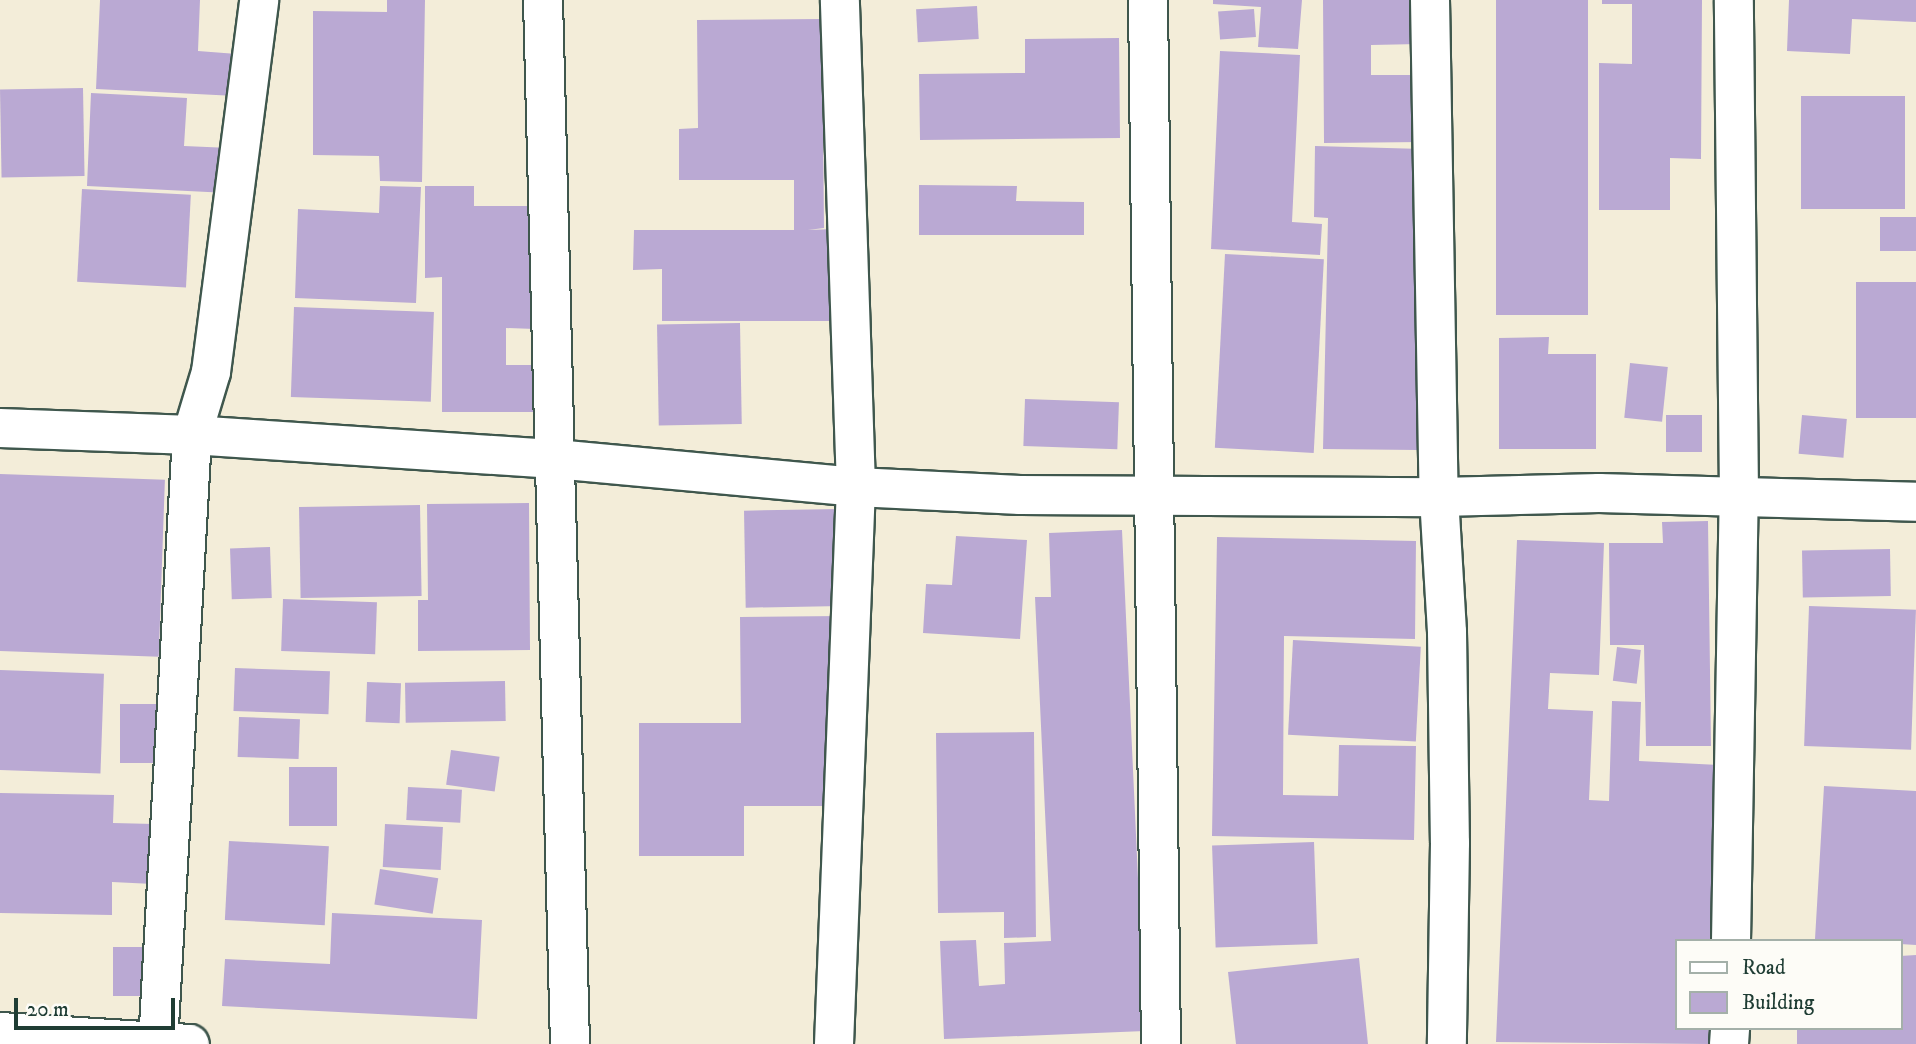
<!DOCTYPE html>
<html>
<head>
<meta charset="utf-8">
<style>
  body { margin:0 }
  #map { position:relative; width:1916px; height:1044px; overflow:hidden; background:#f3edd9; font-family:"IM FELL DW Pica",serif }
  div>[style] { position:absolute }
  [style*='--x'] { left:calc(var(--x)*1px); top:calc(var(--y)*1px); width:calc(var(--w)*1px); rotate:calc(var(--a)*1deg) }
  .building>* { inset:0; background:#baa9d3; transform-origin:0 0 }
  .roads { filter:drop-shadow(2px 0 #3f574d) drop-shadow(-2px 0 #3f574d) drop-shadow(0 2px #3f574d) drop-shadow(0 -2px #3f574d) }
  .street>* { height:38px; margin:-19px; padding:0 19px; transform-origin:19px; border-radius:19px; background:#fff }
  span { translate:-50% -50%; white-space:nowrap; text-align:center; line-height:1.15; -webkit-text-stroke:5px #fdfcf7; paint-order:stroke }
  .legend { position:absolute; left:1675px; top:939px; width:228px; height:91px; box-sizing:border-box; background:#fdfcf7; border:2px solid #a4b0a9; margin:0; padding:9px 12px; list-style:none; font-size:21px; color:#1f3d34 }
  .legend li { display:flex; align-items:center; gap:14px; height:35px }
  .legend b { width:35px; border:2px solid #a4b0a9 }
  .scale { position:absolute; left:14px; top:998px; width:161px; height:32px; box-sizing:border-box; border:4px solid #1f3d34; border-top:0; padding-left:9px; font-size:21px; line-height:24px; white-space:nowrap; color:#1f3d34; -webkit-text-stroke:5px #fdfcf7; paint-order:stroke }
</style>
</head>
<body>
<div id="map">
  <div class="building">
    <div style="clip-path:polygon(100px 0,200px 0,198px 51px,237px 54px,236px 96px,96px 89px)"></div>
    <div style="clip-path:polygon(387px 0,425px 0,422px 182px,380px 181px,379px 156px,313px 155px,313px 11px,387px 12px)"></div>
    <div style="clip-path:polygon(1213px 0,1302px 0,1298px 49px,1258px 47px,1261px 7px,1213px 4px)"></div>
    <div style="clip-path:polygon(1323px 0,1419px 0,1419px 44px,1371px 45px,1371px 75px,1421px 75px,1422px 142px,1324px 143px)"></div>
    <div style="left:1496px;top:0;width:92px;height:315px"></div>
    <div style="clip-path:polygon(1602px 0,1702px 0,1701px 159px,1670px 158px,1670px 210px,1599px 210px,1599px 63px,1632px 64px,1632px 4px,1602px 4px)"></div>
    <div style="clip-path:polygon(1789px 0,1916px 0,1916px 22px,1852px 19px,1850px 54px,1787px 51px)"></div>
    <div style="left:977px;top:6px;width:33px;height:61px;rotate:87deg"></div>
    <div style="left:1254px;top:9px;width:28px;height:36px;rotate:86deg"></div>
    <div style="clip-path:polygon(822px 19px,824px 228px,808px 230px,833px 229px,834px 321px,662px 321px,662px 269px,633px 270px,634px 230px,794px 230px,794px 180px,679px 180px,679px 129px,698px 128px,697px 20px)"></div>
    <div style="clip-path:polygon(1119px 38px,1120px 138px,920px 140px,919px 74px,1025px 73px,1025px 39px)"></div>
    <div style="clip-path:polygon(1220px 51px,1300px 55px,1292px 222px,1322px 224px,1320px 255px,1211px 249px)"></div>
    <div style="left:83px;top:88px;width:88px;height:83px;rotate:89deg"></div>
    <div style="clip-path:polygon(91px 93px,187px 98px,184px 146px,230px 148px,228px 193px,87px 186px)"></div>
    <div style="left:1905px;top:96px;width:113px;height:104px;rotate:90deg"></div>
    <div style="clip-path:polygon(1315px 146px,1423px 149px,1417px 450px,1323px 449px,1328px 218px,1314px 217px)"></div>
    <div style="clip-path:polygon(919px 185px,1017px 186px,1016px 201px,1084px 202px,1084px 235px,919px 235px)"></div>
    <div style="clip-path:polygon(380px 186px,421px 187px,416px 303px,295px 298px,298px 209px,379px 213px)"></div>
    <div style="clip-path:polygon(425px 186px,474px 186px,474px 206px,534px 206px,535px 329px,506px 328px,506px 365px,547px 365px,547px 412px,442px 412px,442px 277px,425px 278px)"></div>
    <div style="left:82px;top:189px;width:109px;height:93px;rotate:3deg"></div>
    <div style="left:1916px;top:217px;width:34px;height:36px;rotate:90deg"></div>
    <div style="left:1225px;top:254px;width:99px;height:194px;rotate:3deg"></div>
    <div style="left:1916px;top:282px;width:136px;height:60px;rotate:90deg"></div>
    <div style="left:294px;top:307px;width:140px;height:90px;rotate:2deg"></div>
    <div style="left:740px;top:323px;width:101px;height:83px;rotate:89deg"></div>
    <div style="clip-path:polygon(1549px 337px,1548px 354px,1596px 354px,1596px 449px,1499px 449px,1499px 338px)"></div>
    <div style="left:1630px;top:363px;width:38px;height:55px;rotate:6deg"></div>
    <div style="left:1025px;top:399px;width:94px;height:47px;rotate:2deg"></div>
    <div style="left:1666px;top:415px;width:36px;height:37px"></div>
    <div style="left:1802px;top:415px;width:45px;height:39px;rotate:5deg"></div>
    <div style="left:0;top:474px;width:165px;height:177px;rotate:2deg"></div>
    <div style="clip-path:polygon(529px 503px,530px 650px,418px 651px,418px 600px,428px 600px,427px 504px)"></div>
    <div style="left:420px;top:505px;width:91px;height:121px;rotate:89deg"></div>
    <div style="left:840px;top:509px;width:97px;height:96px;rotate:89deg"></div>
    <div style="clip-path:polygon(1708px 521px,1711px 746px,1646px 746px,1644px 645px,1610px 645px,1609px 543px,1663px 543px,1662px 522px)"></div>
    <div style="clip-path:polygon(1122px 530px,1145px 1031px,944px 1039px,940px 941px,976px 940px,979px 986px,1005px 984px,1004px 943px,1051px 941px,1035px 597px,1051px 597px,1049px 533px)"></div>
    <div style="clip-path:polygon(956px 536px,1027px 540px,1020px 639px,923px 633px,926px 584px,952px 585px)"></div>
    <div style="clip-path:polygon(1217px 537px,1416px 541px,1415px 639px,1284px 636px,1283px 795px,1338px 796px,1339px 745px,1416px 746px,1414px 840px,1212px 836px)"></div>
    <div style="clip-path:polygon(1517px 540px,1604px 543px,1599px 675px,1550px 673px,1548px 709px,1593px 711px,1589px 800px,1609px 801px,1612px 701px,1641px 702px,1639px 761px,1719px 765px,1712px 941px,1676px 941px,1676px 1028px,1709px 1028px,1708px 1044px,1496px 1042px)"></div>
    <div style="left:270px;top:547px;width:51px;height:40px;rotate:88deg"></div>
    <div style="left:1890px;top:549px;width:47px;height:88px;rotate:89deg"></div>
    <div style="left:283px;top:599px;width:94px;height:52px;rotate:2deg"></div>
    <div style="left:1809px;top:606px;width:107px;height:140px;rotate:2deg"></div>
    <div style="clip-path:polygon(841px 616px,842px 806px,744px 806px,744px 856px,639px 856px,639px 723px,741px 723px,740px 617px)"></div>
    <div style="left:1293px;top:640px;width:128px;height:95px;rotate:3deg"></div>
    <div style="left:1617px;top:647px;width:24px;height:34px;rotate:7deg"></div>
    <div style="left:235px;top:668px;width:95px;height:43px;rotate:2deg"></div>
    <div style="left:0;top:670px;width:104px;height:100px;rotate:2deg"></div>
    <div style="left:505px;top:681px;width:40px;height:100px;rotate:89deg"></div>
    <div style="left:367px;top:682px;width:34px;height:40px;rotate:2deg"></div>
    <div style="left:120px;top:704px;width:36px;height:59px"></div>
    <div style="left:239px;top:717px;width:61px;height:40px;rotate:2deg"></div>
    <div style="clip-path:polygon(1034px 732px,1036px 937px,1004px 938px,1004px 912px,938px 913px,936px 733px)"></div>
    <div style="left:451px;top:750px;width:49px;height:35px;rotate:8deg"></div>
    <div style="left:337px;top:767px;width:59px;height:48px;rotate:90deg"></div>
    <div style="clip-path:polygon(1824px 786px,1916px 791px,1916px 945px,1900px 944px,1900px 941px,1815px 939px)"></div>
    <div style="left:408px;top:787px;width:54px;height:33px;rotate:3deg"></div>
    <div style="clip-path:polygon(0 793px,114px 795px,113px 823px,154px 824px,153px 884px,112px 882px,112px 915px,0 913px)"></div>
    <div style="left:385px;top:824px;width:58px;height:43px;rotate:3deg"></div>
    <div style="left:229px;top:841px;width:100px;height:79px;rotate:3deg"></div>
    <div style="left:1314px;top:842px;width:102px;height:102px;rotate:88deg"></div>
    <div style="left:380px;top:869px;width:59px;height:36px;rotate:9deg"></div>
    <div style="clip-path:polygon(332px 913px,482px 920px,477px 1019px,222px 1006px,225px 959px,330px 964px)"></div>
    <div style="left:113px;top:947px;width:35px;height:49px"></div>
    <div style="clip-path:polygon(1916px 955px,1916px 1044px,1797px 1044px,1797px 1028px,1900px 1028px,1900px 956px)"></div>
    <div style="clip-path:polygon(1359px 958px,1368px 1044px,1236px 1044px,1228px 972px)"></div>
  </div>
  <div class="roads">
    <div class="street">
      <div style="--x:543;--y:0;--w:1044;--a:88.52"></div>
      <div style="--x:1148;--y:0;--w:1044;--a:89.29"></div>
      <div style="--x:1430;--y:0;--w:497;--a:89"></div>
      <div style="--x:1439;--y:497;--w:135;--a:86.6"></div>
      <div style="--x:1447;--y:632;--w:211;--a:89.2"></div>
      <div style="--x:1450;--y:843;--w:201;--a:90.9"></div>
      <div style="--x:0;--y:428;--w:192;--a:2.1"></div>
      <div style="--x:192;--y:435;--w:364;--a:3.8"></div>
      <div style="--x:555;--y:459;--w:302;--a:5.3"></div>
      <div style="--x:856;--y:487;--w:164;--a:2.8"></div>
      <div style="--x:1020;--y:495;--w:419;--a:0.3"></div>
      <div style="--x:1439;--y:497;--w:160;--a:-1.4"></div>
      <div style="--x:1599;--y:493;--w:317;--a:1.6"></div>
      <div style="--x:1731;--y:941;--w:446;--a:-89"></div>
      <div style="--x:1739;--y:495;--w:495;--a:-90.6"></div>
      <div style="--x:0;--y:1032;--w:190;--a:3.6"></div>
      <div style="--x:158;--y:1044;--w:610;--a:-86.8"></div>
      <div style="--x:192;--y:435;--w:66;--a:-73.2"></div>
      <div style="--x:211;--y:372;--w:375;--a:-82.6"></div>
      <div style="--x:834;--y:1044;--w:557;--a:-87.74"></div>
      <div style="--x:856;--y:487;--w:487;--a:-91.9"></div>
      <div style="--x:1729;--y:1044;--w:16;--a:-86"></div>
    </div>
  </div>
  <ul class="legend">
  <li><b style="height:9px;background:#fff"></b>Road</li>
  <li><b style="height:19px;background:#baa9d3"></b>Building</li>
  </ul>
  <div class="scale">20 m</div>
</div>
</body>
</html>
